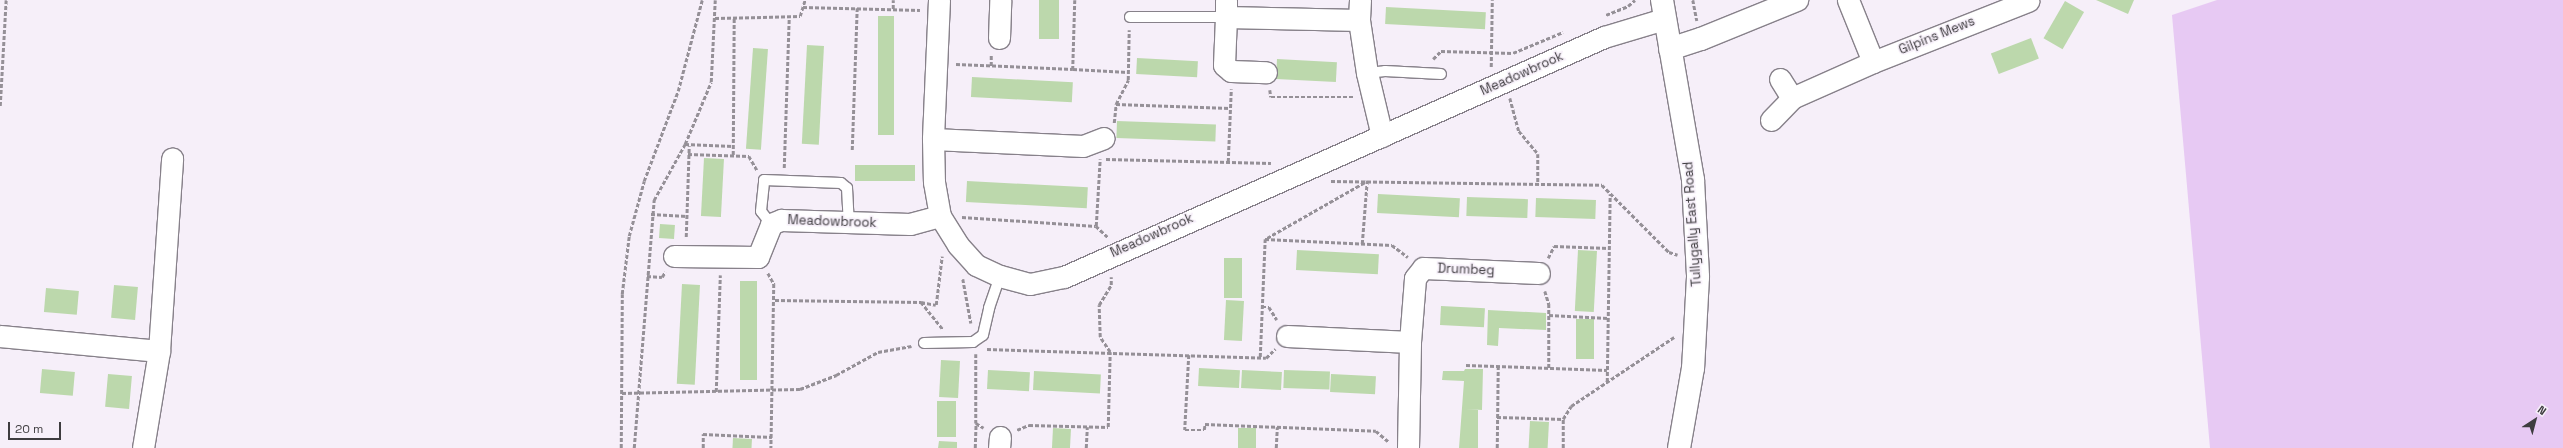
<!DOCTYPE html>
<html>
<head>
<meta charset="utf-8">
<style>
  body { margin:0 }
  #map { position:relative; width:2563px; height:448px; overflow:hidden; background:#f6eff9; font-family:"Space Grotesk",sans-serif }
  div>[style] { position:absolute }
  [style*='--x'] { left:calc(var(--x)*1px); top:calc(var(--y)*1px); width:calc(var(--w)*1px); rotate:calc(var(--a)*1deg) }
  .green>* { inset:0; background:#e7c9f3 }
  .building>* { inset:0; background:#bcd8ac; transform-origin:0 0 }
  .path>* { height:2.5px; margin-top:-1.25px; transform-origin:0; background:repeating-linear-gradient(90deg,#959097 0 4px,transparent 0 6px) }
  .roads { filter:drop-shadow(1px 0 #87818a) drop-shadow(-1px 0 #87818a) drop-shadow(0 1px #87818a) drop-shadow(0 -1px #87818a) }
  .lane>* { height:10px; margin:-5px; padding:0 5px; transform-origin:5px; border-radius:5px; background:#fff }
  .street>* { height:21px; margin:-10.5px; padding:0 10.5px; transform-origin:10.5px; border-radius:10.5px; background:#fff }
  .secondary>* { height:22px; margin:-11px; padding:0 11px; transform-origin:11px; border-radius:11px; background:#fff }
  span { translate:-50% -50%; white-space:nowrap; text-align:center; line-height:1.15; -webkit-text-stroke:3px #f6eff9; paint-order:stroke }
  .street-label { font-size:13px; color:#3e3c3f }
  .north { position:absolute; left:2515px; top:400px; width:40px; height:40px; -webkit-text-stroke:3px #f6eff9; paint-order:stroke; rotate:36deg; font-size:11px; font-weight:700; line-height:16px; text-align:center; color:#3e3c3f }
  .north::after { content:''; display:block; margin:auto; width:14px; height:18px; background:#3e3c3f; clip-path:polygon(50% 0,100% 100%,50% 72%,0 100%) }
  .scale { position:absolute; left:8px; top:422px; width:53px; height:18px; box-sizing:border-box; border:2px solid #3e3c3f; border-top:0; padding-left:5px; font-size:12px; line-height:14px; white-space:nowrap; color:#3e3c3f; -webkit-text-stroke:3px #f6eff9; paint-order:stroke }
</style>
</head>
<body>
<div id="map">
  <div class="green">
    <div style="clip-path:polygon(2217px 0,2563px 0,2563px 448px,2210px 448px,2172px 15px)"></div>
  </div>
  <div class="building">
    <div style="left:1039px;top:0;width:20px;height:39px"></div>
    <div style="clip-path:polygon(2096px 0,2134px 0,2128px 14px)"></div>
    <div style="left:2065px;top:1px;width:22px;height:43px;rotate:30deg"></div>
    <div style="left:1386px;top:7px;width:100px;height:17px;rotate:3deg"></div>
    <div style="left:878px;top:16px;width:16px;height:119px"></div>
    <div style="left:2031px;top:38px;width:22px;height:43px;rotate:69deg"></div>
    <div style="left:807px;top:45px;width:17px;height:99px;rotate:3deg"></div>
    <div style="left:753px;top:48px;width:15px;height:101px;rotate:4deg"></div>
    <div style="left:1137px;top:58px;width:61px;height:16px;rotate:3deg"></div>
    <div style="left:1277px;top:59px;width:60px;height:20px;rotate:3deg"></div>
    <div style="left:972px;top:77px;width:101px;height:20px;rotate:3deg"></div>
    <div style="left:1117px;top:121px;width:99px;height:17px;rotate:2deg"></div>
    <div style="left:704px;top:158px;width:20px;height:58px;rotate:3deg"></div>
    <div style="left:855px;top:165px;width:60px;height:16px"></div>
    <div style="left:967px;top:181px;width:121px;height:21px;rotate:3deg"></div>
    <div style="left:1378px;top:194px;width:82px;height:19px;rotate:3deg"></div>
    <div style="left:1467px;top:197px;width:61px;height:19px;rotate:2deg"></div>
    <div style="left:1536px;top:198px;width:60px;height:19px;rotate:2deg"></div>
    <div style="left:660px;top:224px;width:15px;height:14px;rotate:4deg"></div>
    <div style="left:1297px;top:250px;width:82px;height:20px;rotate:3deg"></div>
    <div style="left:1578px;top:250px;width:19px;height:61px;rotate:3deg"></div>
    <div style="left:1224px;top:258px;width:18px;height:40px"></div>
    <div style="left:740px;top:281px;width:17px;height:99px"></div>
    <div style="left:682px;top:284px;width:18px;height:100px;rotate:3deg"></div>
    <div style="left:114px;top:285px;width:24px;height:33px;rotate:5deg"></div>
    <div style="left:46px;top:288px;width:33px;height:24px;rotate:5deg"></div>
    <div style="left:1226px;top:300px;width:18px;height:40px;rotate:3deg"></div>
    <div style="left:1441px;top:306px;width:44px;height:19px;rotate:3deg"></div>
    <div style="clip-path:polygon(1488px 310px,1546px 313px,1546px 330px,1499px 328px,1498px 346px,1487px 345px)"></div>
    <div style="left:1576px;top:319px;width:18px;height:40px"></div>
    <div style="left:941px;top:360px;width:19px;height:37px;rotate:3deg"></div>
    <div style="left:1199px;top:368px;width:41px;height:18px;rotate:3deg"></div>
    <div style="left:42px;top:369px;width:33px;height:24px;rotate:5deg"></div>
    <div style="clip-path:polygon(1465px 369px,1483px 369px,1482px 410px,1466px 409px,1478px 410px,1478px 448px,1459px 448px,1464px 381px,1442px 380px,1443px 371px,1464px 371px)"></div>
    <div style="left:988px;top:370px;width:42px;height:19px;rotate:3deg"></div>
    <div style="left:1242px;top:370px;width:40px;height:18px;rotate:3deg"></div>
    <div style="left:1284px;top:370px;width:46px;height:18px;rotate:2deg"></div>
    <div style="left:1034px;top:371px;width:67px;height:19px;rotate:3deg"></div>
    <div style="left:108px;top:374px;width:24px;height:33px;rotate:5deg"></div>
    <div style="left:1331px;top:374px;width:45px;height:18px;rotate:3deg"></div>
    <div style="left:937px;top:401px;width:19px;height:36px"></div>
    <div style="left:1530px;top:421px;width:19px;height:27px;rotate:3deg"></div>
    <div style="left:1053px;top:428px;width:18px;height:20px;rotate:3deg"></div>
    <div style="left:1238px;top:428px;width:18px;height:20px"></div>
    <div style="left:733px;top:438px;width:19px;height:10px;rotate:3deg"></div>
    <div style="clip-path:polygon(939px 441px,957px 442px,957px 448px,938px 448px)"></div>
  </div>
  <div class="path">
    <div style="--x:1075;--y:0;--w:69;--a:91.7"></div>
    <div style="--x:1073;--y:69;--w:55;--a:3.1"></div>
    <div style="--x:1693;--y:0;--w:21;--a:79"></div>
    <div style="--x:803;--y:7;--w:117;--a:1.5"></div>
    <div style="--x:893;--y:9;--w:9;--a:-90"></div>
    <div style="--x:1606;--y:15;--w:24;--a:-22"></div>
    <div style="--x:1628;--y:6;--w:9;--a:-41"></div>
    <div style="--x:715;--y:18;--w:85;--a:-1.3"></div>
    <div style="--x:800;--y:16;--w:17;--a:-73"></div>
    <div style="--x:1433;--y:59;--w:11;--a:-45"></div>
    <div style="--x:1441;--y:51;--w:72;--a:1.6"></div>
    <div style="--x:1513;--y:53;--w:54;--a:-22.8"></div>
    <div style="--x:956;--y:64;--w:117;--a:2.4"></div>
    <div style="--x:991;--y:66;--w:11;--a:-90"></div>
    <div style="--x:1491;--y:67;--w:67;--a:-89.1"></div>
    <div style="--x:1270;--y:90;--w:7;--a:82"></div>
    <div style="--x:1271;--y:97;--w:84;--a:0"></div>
    <div style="--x:1510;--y:98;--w:34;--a:75"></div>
    <div style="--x:1519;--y:131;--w:30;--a:50"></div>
    <div style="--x:1538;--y:154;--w:30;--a:90"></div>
    <div style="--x:1116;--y:104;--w:114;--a:2"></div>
    <div style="--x:0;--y:106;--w:106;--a:-86.8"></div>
    <div style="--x:1114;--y:123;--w:19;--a:-84"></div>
    <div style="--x:1116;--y:104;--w:27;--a:-63"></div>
    <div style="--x:1128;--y:80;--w:50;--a:-88.9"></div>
    <div style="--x:685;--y:144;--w:48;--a:2.4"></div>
    <div style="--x:852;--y:150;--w:142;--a:-88"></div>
    <div style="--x:688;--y:154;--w:61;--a:1.9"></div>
    <div style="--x:749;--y:156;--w:16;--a:60"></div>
    <div style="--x:733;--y:155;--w:138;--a:-89.6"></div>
    <div style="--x:1106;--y:159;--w:165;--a:1.4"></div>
    <div style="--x:1228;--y:162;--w:73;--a:-87.6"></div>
    <div style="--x:784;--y:168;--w:152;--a:-88.1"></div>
    <div style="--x:1331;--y:181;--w:271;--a:0.8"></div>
    <div style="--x:1602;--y:185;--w:95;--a:45"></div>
    <div style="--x:1669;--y:252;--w:9;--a:18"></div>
    <div style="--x:651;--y:214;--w:36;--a:3"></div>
    <div style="--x:962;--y:217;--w:134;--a:3.8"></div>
    <div style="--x:1096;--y:226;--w:67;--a:-86.6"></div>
    <div style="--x:1096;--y:226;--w:16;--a:43"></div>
    <div style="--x:686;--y:237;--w:91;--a:-88.1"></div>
    <div style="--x:1267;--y:238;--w:115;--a:-29.7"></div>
    <div style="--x:1362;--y:244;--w:63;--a:-85.5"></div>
    <div style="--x:1548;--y:258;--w:13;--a:-63"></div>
    <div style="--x:1554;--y:246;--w:55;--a:2.1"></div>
    <div style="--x:768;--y:273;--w:13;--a:61"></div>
    <div style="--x:774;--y:284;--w:164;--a:91"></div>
    <div style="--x:647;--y:276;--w:15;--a:4"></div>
    <div style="--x:662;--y:277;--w:6;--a:-59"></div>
    <div style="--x:963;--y:279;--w:45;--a:79.7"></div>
    <div style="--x:1545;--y:291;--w:14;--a:73"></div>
    <div style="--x:1549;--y:304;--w:64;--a:90"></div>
    <div style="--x:775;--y:300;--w:146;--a:0.8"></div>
    <div style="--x:921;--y:302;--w:15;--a:11"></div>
    <div style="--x:936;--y:305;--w:49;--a:-83"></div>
    <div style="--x:921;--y:302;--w:35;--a:51"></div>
    <div style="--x:1262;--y:307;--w:7;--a:0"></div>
    <div style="--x:1269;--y:307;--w:15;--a:58"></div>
    <div style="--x:1549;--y:315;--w:59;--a:2.9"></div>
    <div style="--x:987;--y:349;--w:279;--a:1.8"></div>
    <div style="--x:1266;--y:358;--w:13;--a:-45"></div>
    <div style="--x:976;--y:354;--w:69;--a:90"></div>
    <div style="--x:976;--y:423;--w:9;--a:32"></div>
    <div style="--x:1189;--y:355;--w:75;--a:93.1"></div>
    <div style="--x:1185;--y:430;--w:19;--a:0"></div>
    <div style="--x:1204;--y:430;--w:6;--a:-81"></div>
    <div style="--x:1205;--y:424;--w:171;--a:2.3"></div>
    <div style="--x:1376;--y:431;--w:16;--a:40"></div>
    <div style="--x:1260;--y:357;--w:118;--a:-87.6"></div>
    <div style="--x:1265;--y:239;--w:127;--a:2.7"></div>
    <div style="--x:1392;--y:245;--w:20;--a:37"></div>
    <div style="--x:1466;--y:365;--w:141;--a:2"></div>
    <div style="--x:1607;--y:382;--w:188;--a:-89.1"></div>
    <div style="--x:716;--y:392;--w:117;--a:-88"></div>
    <div style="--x:622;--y:393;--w:178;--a:-1.3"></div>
    <div style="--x:800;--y:389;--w:39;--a:-21"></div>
    <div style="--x:836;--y:375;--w:48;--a:-28.7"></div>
    <div style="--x:878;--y:352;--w:34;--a:-10"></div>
    <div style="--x:1497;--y:417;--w:66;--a:1.7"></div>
    <div style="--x:1563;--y:419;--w:15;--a:-58"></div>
    <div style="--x:1571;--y:406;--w:124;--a:-33.8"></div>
    <div style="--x:1017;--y:430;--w:13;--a:-23"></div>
    <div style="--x:1029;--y:425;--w:79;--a:1.5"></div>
    <div style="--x:1108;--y:427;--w:75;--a:-88.5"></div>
    <div style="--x:1110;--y:352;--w:18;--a:-124"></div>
    <div style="--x:1100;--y:337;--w:32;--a:-92"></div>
    <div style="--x:1099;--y:305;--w:23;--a:-59"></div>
    <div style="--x:1111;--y:285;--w:8;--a:-90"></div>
    <div style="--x:621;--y:448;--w:154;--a:-89.6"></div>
    <div style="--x:622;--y:294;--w:58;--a:-83.1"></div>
    <div style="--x:629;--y:236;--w:57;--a:-74.7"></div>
    <div style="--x:644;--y:181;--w:96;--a:-69.3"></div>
    <div style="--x:678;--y:91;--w:94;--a:-75.2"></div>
    <div style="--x:634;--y:448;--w:249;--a:-85.4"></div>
    <div style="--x:654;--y:200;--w:64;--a:-61"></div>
    <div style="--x:685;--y:144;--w:67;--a:-67.2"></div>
    <div style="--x:711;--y:82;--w:82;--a:-87.2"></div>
    <div style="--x:703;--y:448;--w:14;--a:-90"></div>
    <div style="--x:703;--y:434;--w:69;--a:2.5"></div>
    <div style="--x:975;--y:448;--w:25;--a:-88"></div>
    <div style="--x:1086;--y:448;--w:21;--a:-87"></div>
    <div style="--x:1276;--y:448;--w:21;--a:-87"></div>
    <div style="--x:1497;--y:448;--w:82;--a:-89.3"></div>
    <div style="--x:1563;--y:448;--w:29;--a:-90"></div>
  </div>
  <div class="roads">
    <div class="lane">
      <div style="--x:1130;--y:17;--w:96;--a:0"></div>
      <div style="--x:1367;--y:73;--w:18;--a:-6"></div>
      <div style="--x:1385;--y:71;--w:56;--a:3.1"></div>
      <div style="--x:771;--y:224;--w:16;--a:-128"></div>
      <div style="--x:761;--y:211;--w:31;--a:-84"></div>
      <div style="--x:764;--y:180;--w:77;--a:2.2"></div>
      <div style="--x:841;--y:183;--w:8;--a:40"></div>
      <div style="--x:847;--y:188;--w:35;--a:87"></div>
      <div style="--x:924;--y:343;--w:49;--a:-1.2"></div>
      <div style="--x:973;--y:342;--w:12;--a:-35"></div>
      <div style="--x:983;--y:335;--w:28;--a:-77"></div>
      <div style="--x:989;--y:308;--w:34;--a:-71"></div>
    </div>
    <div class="street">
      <div style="--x:939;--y:0;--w:139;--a:92.5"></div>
      <div style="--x:933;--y:139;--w:43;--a:88.7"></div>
      <div style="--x:934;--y:182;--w:35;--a:80"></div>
      <div style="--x:940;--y:216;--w:34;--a:58"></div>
      <div style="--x:958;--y:245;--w:27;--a:48"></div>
      <div style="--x:976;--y:265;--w:26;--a:25"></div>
      <div style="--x:1000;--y:276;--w:31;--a:15"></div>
      <div style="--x:1030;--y:284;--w:35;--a:-12"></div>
      <div style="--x:1064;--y:277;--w:591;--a:-23.96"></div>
      <div style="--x:1604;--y:37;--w:63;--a:-16.7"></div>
      <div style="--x:1226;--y:0;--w:17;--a:90"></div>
      <div style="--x:1226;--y:17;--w:133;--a:1.3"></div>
      <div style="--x:1360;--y:0;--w:20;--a:93"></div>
      <div style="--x:1359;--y:20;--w:54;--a:81.4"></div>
      <div style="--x:1367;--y:73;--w:65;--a:76.6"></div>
      <div style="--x:1848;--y:0;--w:67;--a:68"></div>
      <div style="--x:1226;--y:17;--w:48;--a:92.4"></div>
      <div style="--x:1224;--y:65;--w:9;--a:41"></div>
      <div style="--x:1231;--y:71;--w:35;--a:2"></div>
      <div style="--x:999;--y:38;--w:38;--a:-88"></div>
      <div style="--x:1780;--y:79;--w:22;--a:58"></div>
      <div style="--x:1771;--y:120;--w:30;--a:-46"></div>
      <div style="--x:1792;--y:98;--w:89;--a:-24"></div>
      <div style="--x:1873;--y:62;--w:167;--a:-21.5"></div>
      <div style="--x:933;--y:139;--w:150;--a:2.7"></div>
      <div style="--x:1083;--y:146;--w:22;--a:-21"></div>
      <div style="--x:674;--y:256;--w:84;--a:0.7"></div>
      <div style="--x:758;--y:257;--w:35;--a:-68"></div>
      <div style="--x:771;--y:224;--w:11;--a:-22"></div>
      <div style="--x:781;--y:220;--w:129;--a:1.8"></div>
      <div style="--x:910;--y:224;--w:31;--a:-15"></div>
      <div style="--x:0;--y:336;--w:160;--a:5.4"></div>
      <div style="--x:1287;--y:336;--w:123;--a:2.8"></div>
      <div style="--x:143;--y:448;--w:98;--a:-80.6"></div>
      <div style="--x:159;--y:351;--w:193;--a:-86.1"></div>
      <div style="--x:999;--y:448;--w:11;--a:-85"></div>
      <div style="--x:1408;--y:448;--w:106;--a:-88.9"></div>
      <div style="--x:1410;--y:342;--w:64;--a:-85.5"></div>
      <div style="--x:1415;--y:278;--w:13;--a:-51"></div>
      <div style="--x:1423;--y:268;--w:116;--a:2.5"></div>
    </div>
    <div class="secondary">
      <div style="--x:1662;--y:0;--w:183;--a:80.2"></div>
      <div style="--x:1693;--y:180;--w:97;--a:87"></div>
      <div style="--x:1698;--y:277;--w:91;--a:93.1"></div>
      <div style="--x:1693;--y:368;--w:81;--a:99.9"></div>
      <div style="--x:1670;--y:49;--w:33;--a:-18"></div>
      <div style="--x:1701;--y:39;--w:104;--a:-22.1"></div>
    </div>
  </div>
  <div class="street-label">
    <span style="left:1937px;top:36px;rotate:-22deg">Gilpins Mews</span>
    <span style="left:1522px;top:74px;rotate:-24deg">Meadowbrook</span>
    <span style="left:832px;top:222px;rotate:2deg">Meadowbrook</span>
    <span style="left:1693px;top:224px;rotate:-94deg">Tullygally East Road</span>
    <span style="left:1152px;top:236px;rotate:-24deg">Meadowbrook</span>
    <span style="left:1466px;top:270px;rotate:2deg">Drumbeg</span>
  </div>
  <div class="north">N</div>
  <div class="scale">20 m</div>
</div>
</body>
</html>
